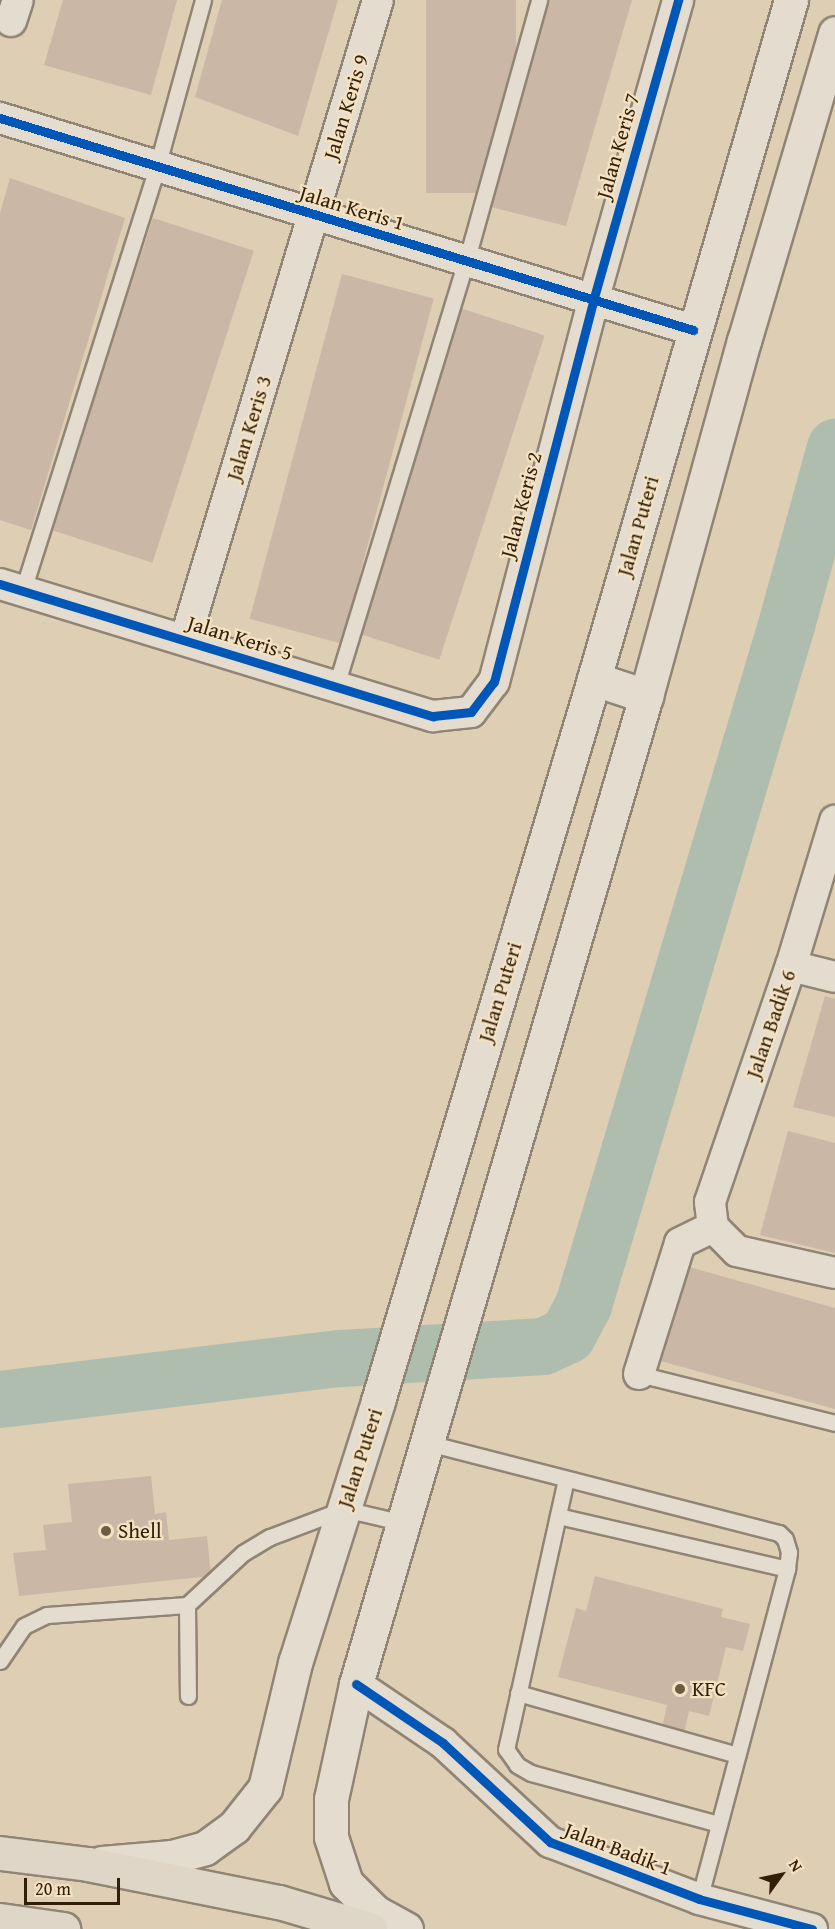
<!DOCTYPE html>
<html>
<head>
<meta charset="utf-8">
<style>
  body { margin:0 }
  #map { position:relative; width:835px; height:1929px; overflow:hidden; background:#deceb4; font-family:"Gentium Book Plus",serif }
  div>[style] { position:absolute }
  [style*='--x'] { left:calc(var(--x)*1px); top:calc(var(--y)*1px); width:calc(var(--w)*1px); rotate:calc(var(--a)*1deg) }
  .river>* { height:57px; margin:-28.5px; padding:0 28.5px; transform-origin:28.5px; border-radius:28.5px; background:#afbdaf }
  .building>* { inset:0; background:#cab7a5; transform-origin:0 0 }
  .roads { filter:drop-shadow(2px 0 #908574) drop-shadow(-2px 0 #908574) drop-shadow(0 2px #908574) drop-shadow(0 -2px #908574) }
  .service>* { height:15px; margin:-7.5px; padding:0 7.5px; transform-origin:7.5px; border-radius:7.5px; background:#e4dcce }
  .minor>* { height:30px; margin:-15px; padding:0 15px; transform-origin:15px; border-radius:15px; background:#e4dcce }
  .secondary>* { height:33px; margin:-16.5px; padding:0 16.5px; transform-origin:16.5px; border-radius:16.5px; background:#e4dcce }
  .trunk>* { height:33px; margin:-16.5px; padding:0 16.5px; transform-origin:16.5px; border-radius:16.5px; background:#dfd6c7 }
  .cycleway>* { height:9px; margin:-4.5px; padding:0 4.5px; transform-origin:4.5px; border-radius:4.5px; background:#0057b8 }
  .dots>* { width:16px; height:16px; translate:-50% -50%; box-sizing:border-box; border:3px solid #f5e2c3; border-radius:50% }
  span { translate:-50% -50%; white-space:nowrap; text-align:center; line-height:1.15; -webkit-text-stroke:4.5px #f5e2c3; paint-order:stroke }
  .street-label { font-size:21px; color:#311f09 }
  .poi-label { font-size:21px; color:#311f09 }
  .left { translate:0 -50%; text-align:left }
  .north { position:absolute; left:751px; top:1845px; width:60px; height:60px; -webkit-text-stroke:4px #f5e2c3; paint-order:stroke; rotate:57deg; font-size:16px; font-weight:700; line-height:24px; text-align:center; color:#311f09 }
  .north::after { content:''; display:block; margin:auto; width:21px; height:27px; background:#311f09; clip-path:polygon(50% 0,100% 100%,50% 72%,0 100%) }
  .scale { position:absolute; left:24px; top:1878px; width:96px; height:27px; box-sizing:border-box; border:3px solid #311f09; border-top:0; padding-left:8px; font-size:18px; line-height:21px; white-space:nowrap; color:#311f09; -webkit-text-stroke:4px #f5e2c3; paint-order:stroke }
</style>
</head>
<body>
<div id="map">
  <div class="river">
    <div style="--x:0;--y:1399;--w:343;--a:-6.9"></div>
    <div style="--x:341;--y:1358;--w:202;--a:-3.4"></div>
    <div style="--x:543;--y:1346;--w:26;--a:-25"></div>
    <div style="--x:567;--y:1335;--w:34;--a:-62"></div>
    <div style="--x:583;--y:1305;--w:710;--a:-73.38"></div>
    <div style="--x:786;--y:625;--w:185;--a:-74.6"></div>
  </div>
  <div class="building">
    <div style="clip-path:polygon(63px 0,177px 0,151px 95px,44px 65px)"></div>
    <div style="clip-path:polygon(222px 0,338px 0,298px 136px,195px 97px)"></div>
    <div style="left:426px;top:0;width:90px;height:193px"></div>
    <div style="clip-path:polygon(544px 0,632px 0,566px 226px,487px 206px)"></div>
    <div style="clip-path:polygon(10px 178px,125px 218px,31px 530px,0 520px,0 213px)"></div>
    <div style="left:153px;top:218px;width:106px;height:328px;rotate:18deg"></div>
    <div style="left:342px;top:274px;width:95px;height:357px;rotate:15deg"></div>
    <div style="left:460px;top:308px;width:89px;height:341px;rotate:18deg"></div>
    <div style="clip-path:polygon(825px 996px,835px 999px,835px 1117px,793px 1107px)"></div>
    <div style="clip-path:polygon(788px 1131px,835px 1143px,835px 1253px,760px 1235px)"></div>
    <div style="clip-path:polygon(682px 1265px,835px 1308px,835px 1409px,657px 1360px)"></div>
    <div style="clip-path:polygon(151px 1476px,155px 1514px,166px 1512px,169px 1540px,207px 1536px,211px 1576px,19px 1596px,13px 1553px,46px 1550px,43px 1525px,72px 1522px,68px 1484px)"></div>
    <div style="clip-path:polygon(595px 1576px,723px 1609px,721px 1617px,750px 1624px,743px 1651px,726px 1647px,709px 1716px,689px 1711px,684px 1734px,662px 1728px,667px 1705px,558px 1677px,576px 1608px,586px 1611px)"></div>
  </div>
  <div class="roads">
    <div class="service">
      <div style="--x:23;--y:590;--w:444;--a:-72.4"></div>
      <div style="--x:157;--y:167;--w:173;--a:-74.6"></div>
      <div style="--x:336;--y:686;--w:443;--a:-73"></div>
      <div style="--x:466;--y:262;--w:272;--a:-74.4"></div>
      <div style="--x:639;--y:1374;--w:202;--a:14"></div>
      <div style="--x:428;--y:1443;--w:362;--a:14.4"></div>
      <div style="--x:779;--y:1533;--w:8;--a:45"></div>
      <div style="--x:785;--y:1539;--w:14;--a:73"></div>
      <div style="--x:789;--y:1552;--w:17;--a:97"></div>
      <div style="--x:787;--y:1569;--w:342;--a:104.9"></div>
      <div style="--x:566;--y:1479;--w:277;--a:102.5"></div>
      <div style="--x:506;--y:1749;--w:19;--a:55"></div>
      <div style="--x:517;--y:1765;--w:16;--a:30"></div>
      <div style="--x:531;--y:1773;--w:195;--a:15.2"></div>
      <div style="--x:558;--y:1516;--w:235;--a:13"></div>
      <div style="--x:187;--y:1605;--w:91;--a:89.4"></div>
      <div style="--x:0;--y:1661;--w:42;--a:-55.6"></div>
      <div style="--x:24;--y:1626;--w:25;--a:-26"></div>
      <div style="--x:47;--y:1615;--w:140;--a:-4.1"></div>
      <div style="--x:187;--y:1605;--w:76;--a:-42.9"></div>
      <div style="--x:243;--y:1553;--w:31;--a:-31"></div>
      <div style="--x:270;--y:1537;--w:79;--a:-20.7"></div>
      <div style="--x:344;--y:1509;--w:62;--a:13.1"></div>
      <div style="--x:518;--y:1693;--w:228;--a:15.8"></div>
    </div>
    <div class="minor">
      <div style="--x:11;--y:21;--w:22;--a:-72"></div>
      <div style="--x:0;--y:118;--w:725;--a:17.01"></div>
      <div style="--x:0;--y:584;--w:453;--a:17"></div>
      <div style="--x:433;--y:716;--w:38;--a:-6"></div>
      <div style="--x:471;--y:712;--w:38;--a:-53"></div>
      <div style="--x:494;--y:682;--w:394;--a:-75.4"></div>
      <div style="--x:593;--y:301;--w:313;--a:-74.2"></div>
      <div style="--x:185;--y:640;--w:668;--a:-73.22"></div>
      <div style="--x:791;--y:966;--w:45;--a:14"></div>
      <div style="--x:713;--y:1227;--w:25;--a:-97"></div>
      <div style="--x:710;--y:1202;--w:250;--a:-71.1"></div>
      <div style="--x:791;--y:966;--w:152;--a:-73.1"></div>
      <div style="--x:713;--y:1227;--w:34;--a:45"></div>
      <div style="--x:737;--y:1251;--w:100;--a:12.7"></div>
      <div style="--x:639;--y:1374;--w:137;--a:-72.6"></div>
      <div style="--x:680;--y:1243;--w:37;--a:-26"></div>
      <div style="--x:356;--y:1684;--w:105;--a:34.1"></div>
      <div style="--x:443;--y:1743;--w:146;--a:42.8"></div>
      <div style="--x:550;--y:1842;--w:160;--a:20.9"></div>
      <div style="--x:699;--y:1899;--w:117;--a:14.9"></div>
    </div>
    <div class="secondary">
      <div style="--x:594;--y:679;--w:55;--a:18.1"></div>
      <div style="--x:102;--y:1863;--w:70;--a:-4.9"></div>
      <div style="--x:172;--y:1857;--w:34;--a:-15"></div>
      <div style="--x:205;--y:1848;--w:36;--a:-36"></div>
      <div style="--x:234;--y:1827;--w:50;--a:-51.5"></div>
      <div style="--x:265;--y:1788;--w:129;--a:-76.5"></div>
      <div style="--x:295;--y:1663;--w:275;--a:-72.4"></div>
      <div style="--x:378;--y:1401;--w:754;--a:-73.34"></div>
      <div style="--x:594;--y:679;--w:707;--a:-73.82"></div>
      <div style="--x:406;--y:1929;--w:37;--a:-151"></div>
      <div style="--x:374;--y:1911;--w:40;--a:-135"></div>
      <div style="--x:346;--y:1883;--w:48;--a:-108.1"></div>
      <div style="--x:331;--y:1837;--w:38;--a:-90"></div>
      <div style="--x:331;--y:1799;--w:118;--a:-77.7"></div>
      <div style="--x:356;--y:1684;--w:1030;--a:-73.64"></div>
      <div style="--x:646;--y:696;--w:368;--a:-74.6"></div>
      <div style="--x:744;--y:341;--w:321;--a:-73.5"></div>
    </div>
    <div class="trunk">
      <div style="--x:0;--y:1853;--w:89;--a:7.1"></div>
      <div style="--x:88;--y:1864;--w:195;--a:11.3"></div>
      <div style="--x:279;--y:1902;--w:95;--a:16.5"></div>
      <div style="--x:0;--y:1920;--w:64;--a:8.1"></div>
    </div>
  </div>
  <div class="cycleway">
    <div style="--x:0;--y:118;--w:725;--a:17.01"></div>
    <div style="--x:0;--y:584;--w:453;--a:17"></div>
    <div style="--x:433;--y:716;--w:38;--a:-6"></div>
    <div style="--x:471;--y:712;--w:38;--a:-53"></div>
    <div style="--x:494;--y:682;--w:394;--a:-75.4"></div>
    <div style="--x:593;--y:301;--w:313;--a:-74.2"></div>
    <div style="--x:356;--y:1684;--w:105;--a:34.1"></div>
    <div style="--x:443;--y:1743;--w:146;--a:42.8"></div>
    <div style="--x:550;--y:1842;--w:160;--a:20.9"></div>
    <div style="--x:699;--y:1899;--w:117;--a:14.9"></div>
  </div>
  <div class="dots">
    <div style="left:106px;top:1531px;background:#6e5c45"></div>
    <div style="left:680px;top:1689px;background:#6e5c45"></div>
  </div>
  <div class="street-label">
    <span style="left:346px;top:107px;rotate:-73deg">Jalan Keris 9</span>
    <span style="left:618px;top:146px;rotate:-74deg">Jalan Keris 7</span>
    <span style="left:352px;top:208px;rotate:17deg">Jalan Keris 1</span>
    <span style="left:249px;top:428px;rotate:-73deg">Jalan Keris 3</span>
    <span style="left:521px;top:505px;rotate:-75deg">Jalan Keris 2</span>
    <span style="left:638px;top:526px;rotate:-74deg">Jalan Puteri</span>
    <span style="left:240px;top:638px;rotate:17deg">Jalan Keris 5</span>
    <span style="left:500px;top:992px;rotate:-73deg">Jalan Puteri</span>
    <span style="left:771px;top:1024px;rotate:-71deg">Jalan Badik 6</span>
    <span style="left:360px;top:1458px;rotate:-72deg">Jalan Puteri</span>
    <span style="left:618px;top:1849px;rotate:21deg">Jalan Badik 1</span>
  </div>
  <div class="poi-label">
    <span class="left" style="left:118px;top:1531px">Shell</span>
    <span class="left" style="left:692px;top:1689px">KFC</span>
  </div>
  <div class="north">N</div>
  <div class="scale">20 m</div>
</div>
</body>
</html>
